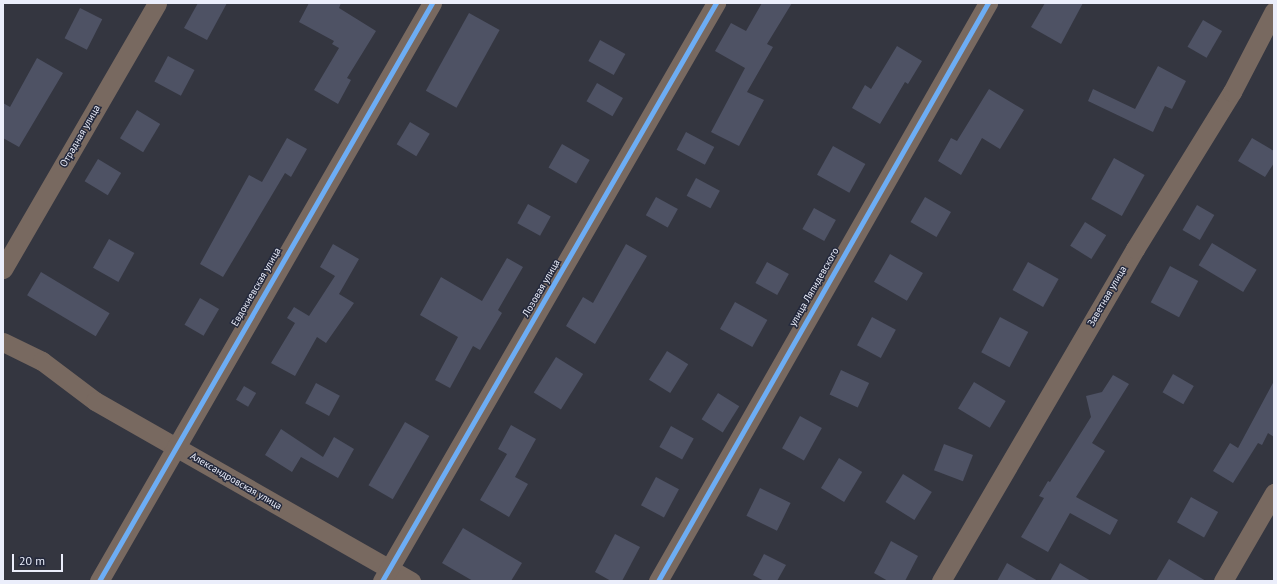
<!DOCTYPE html>
<html>
<head>
<meta charset="utf-8">
<style>
  body { margin:0 }
  #map { position:relative; width:1277px; height:584px; overflow:hidden; background:#343640; font-family:"PT Sans",sans-serif }
  div>[style] { position:absolute }
  [style*='--x'] { left:calc(var(--x)*1px); top:calc(var(--y)*1px); width:calc(var(--w)*1px); rotate:calc(var(--a)*1deg) }
  .building>* { inset:0; background:#4e5264; transform-origin:0 0 }
  .minor>* { height:19px; margin:-9.5px; padding:0 9.5px; transform-origin:9.5px; border-radius:9.5px; background:#786960 }
  .cycleway>* { height:5px; margin:-2.5px; padding:0 2.5px; transform-origin:2.5px; border-radius:2.5px; background:#6dadf4 }
  span { translate:-50% -50%; white-space:nowrap; text-align:center; line-height:1.15; -webkit-text-stroke:3px #24293c; paint-order:stroke }
  .street-label { font-size:10px; color:#ebeefb }
  .frame { position:absolute; inset:0; border:4px solid #ebeefb; pointer-events:none }
  .scale { position:absolute; left:12px; top:554px; width:51px; height:18px; box-sizing:border-box; border:2px solid #ebeefb; border-top:0; padding-left:5px; font-size:12px; line-height:14px; white-space:nowrap; color:#ebeefb; -webkit-text-stroke:3px #24293c; paint-order:stroke }
</style>
</head>
<body>
<div id="map">
  <div class="building">
    <div style="clip-path:polygon(198px 3px,227px 3px,207px 40px,184px 28px)"></div>
    <div style="clip-path:polygon(309px 3px,341px 3px,339px 8px,376px 31px,347px 78px,351px 80px,338px 104px,314px 90px,339px 48px,332px 44px,334px 41px,299px 22px)"></div>
    <div style="clip-path:polygon(762px 3px,792px 3px,767px 44px,773px 47px,747px 92px,764px 100px,739px 146px,711px 132px,745px 68px,715px 51px,731px 23px,746px 31px)"></div>
    <div style="clip-path:polygon(1045px 3px,1083px 3px,1061px 44px,1031px 27px)"></div>
    <div style="left:80px;top:8px;width:25px;height:34px;rotate:27deg"></div>
    <div style="left:469px;top:13px;width:35px;height:89px;rotate:29deg"></div>
    <div style="left:1203px;top:20px;width:22px;height:31px;rotate:30deg"></div>
    <div style="left:600px;top:40px;width:29px;height:24px;rotate:29deg"></div>
    <div style="clip-path:polygon(897px 46px,922px 61px,908px 84px,905px 82px,880px 124px,852px 108px,865px 85px,871px 89px)"></div>
    <div style="left:168px;top:56px;width:30px;height:29px;rotate:28deg"></div>
    <div style="clip-path:polygon(37px 58px,63px 73px,19px 147px,3px 138px,3px 103px,10px 107px)"></div>
    <div style="clip-path:polygon(1158px 66px,1186px 81px,1172px 109px,1165px 106px,1153px 132px,1088px 101px,1093px 89px,1135px 109px)"></div>
    <div style="left:597px;top:83px;width:30px;height:21px;rotate:30deg"></div>
    <div style="clip-path:polygon(989px 89px,1024px 110px,1000px 149px,982px 138px,961px 175px,938px 161px,951px 138px,957px 141px)"></div>
    <div style="left:137px;top:110px;width:27px;height:33px;rotate:31deg"></div>
    <div style="left:410px;top:122px;width:23px;height:26px;rotate:31deg"></div>
    <div style="left:686px;top:132px;width:32px;height:20px;rotate:28deg"></div>
    <div style="clip-path:polygon(287px 138px,307px 149px,291px 177px,285px 173px,223px 277px,200px 264px,249px 175px,262px 182px)"></div>
    <div style="clip-path:polygon(1252px 138px,1274px 151px,1274px 163px,1265px 177px,1238px 161px)"></div>
    <div style="left:562px;top:144px;width:32px;height:27px;rotate:30deg"></div>
    <div style="left:833px;top:146px;width:37px;height:33px;rotate:29deg"></div>
    <div style="left:1114px;top:158px;width:35px;height:47px;rotate:29deg"></div>
    <div style="left:98px;top:159px;width:27px;height:26px;rotate:31deg"></div>
    <div style="left:696px;top:178px;width:27px;height:20px;rotate:28deg"></div>
    <div style="left:656px;top:197px;width:25px;height:21px;rotate:29deg"></div>
    <div style="left:925px;top:197px;width:30px;height:29px;rotate:30deg"></div>
    <div style="left:528px;top:204px;width:26px;height:22px;rotate:29deg"></div>
    <div style="left:1197px;top:205px;width:20px;height:29px;rotate:30deg"></div>
    <div style="left:814px;top:208px;width:25px;height:24px;rotate:29deg"></div>
    <div style="left:1085px;top:222px;width:25px;height:28px;rotate:32deg"></div>
    <div style="left:109px;top:239px;width:29px;height:33px;rotate:29deg"></div>
    <div style="left:1212px;top:243px;width:52px;height:26px;rotate:31deg"></div>
    <div style="clip-path:polygon(333px 244px,359px 259px,339px 294px,354px 303px,326px 343px,317px 337px,295px 376px,271px 363px,295px 323px,287px 318px,294px 307px,309px 316px,335px 276px,320px 267px)"></div>
    <div style="clip-path:polygon(626px 244px,647px 256px,595px 344px,566px 326px,583px 297px,593px 303px)"></div>
    <div style="left:890px;top:254px;width:38px;height:32px;rotate:30deg"></div>
    <div style="clip-path:polygon(507px 258px,523px 267px,498px 310px,502px 313px,480px 350px,473px 346px,450px 388px,435px 380px,458px 337px,420px 315px,441px 277px,482px 301px)"></div>
    <div style="left:767px;top:262px;width:25px;height:24px;rotate:29deg"></div>
    <div style="left:1028px;top:262px;width:35px;height:32px;rotate:29deg"></div>
    <div style="left:1170px;top:266px;width:32px;height:41px;rotate:28deg"></div>
    <div style="left:41px;top:272px;width:80px;height:27px;rotate:31deg"></div>
    <div style="left:200px;top:298px;width:22px;height:31px;rotate:30deg"></div>
    <div style="left:735px;top:302px;width:37px;height:31px;rotate:29deg"></div>
    <div style="left:872px;top:317px;width:27px;height:32px;rotate:28deg"></div>
    <div style="left:1000px;top:317px;width:32px;height:40px;rotate:28deg"></div>
    <div style="left:667px;top:351px;width:25px;height:34px;rotate:32deg"></div>
    <div style="left:556px;top:357px;width:32px;height:42px;rotate:32deg"></div>
    <div style="left:841px;top:370px;width:31px;height:27px;rotate:25deg"></div>
    <div style="left:1173px;top:374px;width:24px;height:21px;rotate:30deg"></div>
    <div style="clip-path:polygon(1113px 375px,1129px 384px,1092px 443px,1105px 451px,1076px 497px,1118px 520px,1110px 535px,1070px 513px,1048px 552px,1021px 537px,1044px 498px,1039px 496px,1048px 481px,1050px 482px,1091px 417px,1086px 396px,1102px 392px)"></div>
    <div style="clip-path:polygon(1274px 381px,1274px 437px,1268px 433px,1262px 445px,1258px 443px,1233px 483px,1213px 471px,1230px 443px,1238px 448px)"></div>
    <div style="left:974px;top:382px;width:37px;height:31px;rotate:31deg"></div>
    <div style="left:316px;top:383px;width:27px;height:23px;rotate:28deg"></div>
    <div style="left:244px;top:386px;width:14px;height:16px;rotate:30deg"></div>
    <div style="left:718px;top:393px;width:25px;height:31px;rotate:32deg"></div>
    <div style="left:800px;top:416px;width:25px;height:37px;rotate:29deg"></div>
    <div style="left:405px;top:422px;width:28px;height:73px;rotate:30deg"></div>
    <div style="clip-path:polygon(511px 425px,536px 439px,515px 477px,528px 484px,509px 517px,480px 500px,507px 454px,498px 449px)"></div>
    <div style="left:671px;top:426px;width:26px;height:24px;rotate:29deg"></div>
    <div style="clip-path:polygon(281px 429px,323px 457px,334px 437px,354px 449px,338px 478px,301px 457px,292px 472px,265px 455px)"></div>
    <div style="left:944px;top:444px;width:31px;height:28px;rotate:21deg"></div>
    <div style="left:839px;top:458px;width:27px;height:35px;rotate:31deg"></div>
    <div style="left:903px;top:474px;width:34px;height:33px;rotate:32deg"></div>
    <div style="left:656px;top:477px;width:26px;height:32px;rotate:28deg"></div>
    <div style="left:760px;top:488px;width:34px;height:31px;rotate:26deg"></div>
    <div style="left:1191px;top:497px;width:31px;height:29px;rotate:29deg"></div>
    <div style="clip-path:polygon(463px 528px,522px 563px,511px 581px,473px 581px,442px 563px)"></div>
    <div style="clip-path:polygon(615px 534px,640px 547px,622px 581px,611px 581px,595px 572px)"></div>
    <div style="clip-path:polygon(891px 541px,918px 556px,905px 581px,888px 581px,874px 573px)"></div>
    <div style="clip-path:polygon(764px 554px,786px 565px,777px 581px,764px 581px,753px 575px)"></div>
    <div style="clip-path:polygon(1169px 559px,1206px 581px,1156px 581px)"></div>
    <div style="clip-path:polygon(1007px 563px,1038px 581px,997px 581px)"></div>
    <div style="clip-path:polygon(1060px 563px,1091px 581px,1050px 581px)"></div>
  </div>
  <div class="minor">
    <div style="--x:3;--y:269;--w:307;--a:-59.9"></div>
    <div style="--x:3;--y:342;--w:43;--a:26"></div>
    <div style="--x:42;--y:361;--w:66;--a:37"></div>
    <div style="--x:95;--y:401;--w:364;--a:29.7"></div>
    <div style="--x:99;--y:581;--w:667;--a:-60.05"></div>
    <div style="--x:382;--y:581;--w:668;--a:-59.98"></div>
    <div style="--x:658;--y:581;--w:666;--a:-60.28"></div>
    <div style="--x:941;--y:581;--w:385;--a:-59.7"></div>
    <div style="--x:1135;--y:249;--w:185;--a:-58.3"></div>
    <div style="--x:1232;--y:92;--w:91;--a:-62.6"></div>
    <div style="--x:1223;--y:581;--w:102;--a:-59.9"></div>
  </div>
  <div class="cycleway">
    <div style="--x:99;--y:581;--w:667;--a:-60.05"></div>
    <div style="--x:382;--y:581;--w:668;--a:-59.98"></div>
    <div style="--x:658;--y:581;--w:666;--a:-60.28"></div>
  </div>
  <div class="street-label">
    <span style="left:80px;top:136px;rotate:-60deg">Отрадная улица</span>
    <span style="left:256px;top:287px;rotate:-60deg">Евдокиевская улица</span>
    <span style="left:814px;top:287px;rotate:-60deg">улица Ляпидевского</span>
    <span style="left:541px;top:288px;rotate:-60deg">Лозовая улица</span>
    <span style="left:1107px;top:296px;rotate:-60deg">Заветная улица</span>
    <span style="left:236px;top:481px;rotate:30deg">Александровская улица</span>
  </div>
  <div class="frame"></div>
  <div class="scale">20 m</div>
</div>
</body>
</html>
